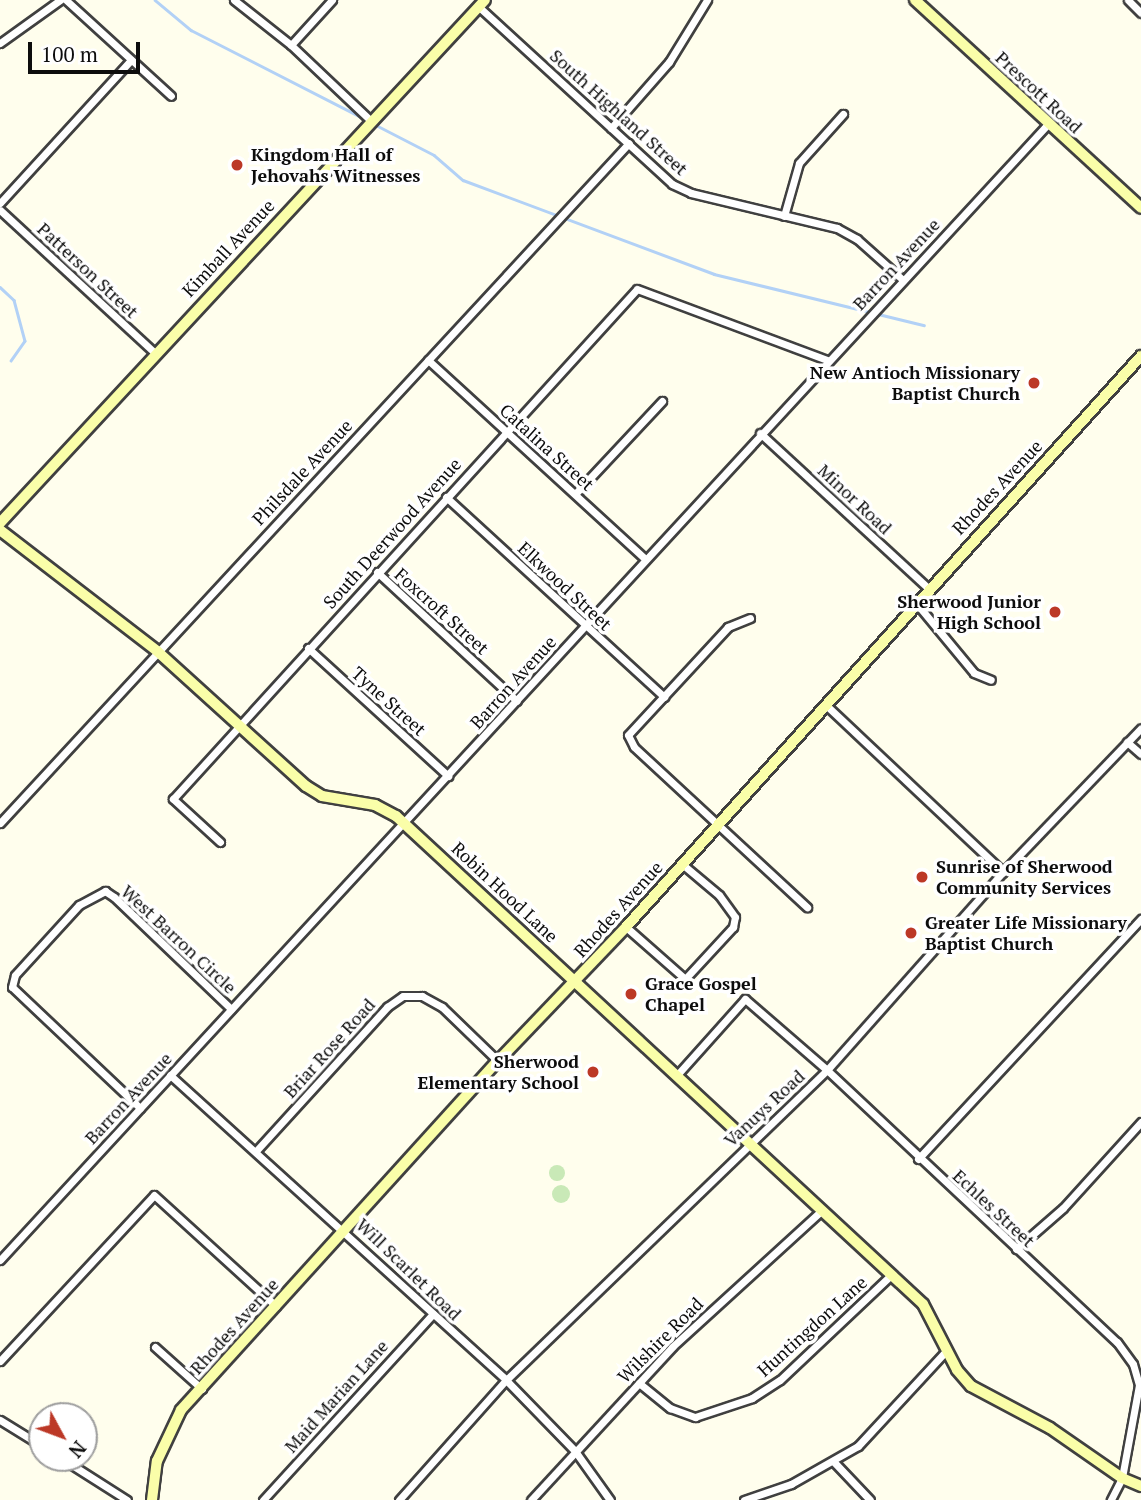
<!DOCTYPE html>
<html>
<head>
<meta charset="utf-8">
<style>
  body { margin:0 }
  #map { position:relative; width:1141px; height:1500px; overflow:hidden; background:#fffeed; font-family:"PT Serif",serif }
  div>[style] { position:absolute }
  [style*='--x'] { left:calc(var(--x)*1px); top:calc(var(--y)*1px); width:calc(var(--w)*1px); rotate:calc(var(--a)*1deg) }
  .green>* { inset:0; background:#c9e9b7 }
  .round { border-radius:50% }
  .stream>* { height:2.5px; margin:-1.25px; padding:0 1.25px; transform-origin:1.25px; border-radius:1.25px; background:#b2d1f6 }
  .roads { filter:drop-shadow(2px 0 #404040) drop-shadow(-2px 0 #404040) drop-shadow(0 2px #404040) drop-shadow(0 -2px #404040) }
  .street>* { height:7px; margin:-3.5px; padding:0 3.5px; transform-origin:3.5px; border-radius:3.5px; background:#fff }
  .secondary>* { height:10px; margin:-5px; padding:0 5px; transform-origin:5px; border-radius:5px; background:#fafea9 }
  .dots>* { width:19px; height:19px; translate:-50% -50%; box-sizing:border-box; border:4px solid #fff; border-radius:50% }
  span { translate:-50% -50%; white-space:nowrap; text-align:center; line-height:1.15; -webkit-text-stroke:7px #fff; paint-order:stroke }
  .street-label { font-size:18px; color:#0d0d0d }
  .poi-label { font-size:18px; color:#0d0d0d; font-weight:700 }
  .left { translate:0 -50%; text-align:left }
  .right { translate:-100% -50%; text-align:right }
  .north { position:absolute; left:28px; top:1402px; width:70px; height:70px; box-sizing:border-box; background:#fff; border:2px solid #9e9e9e; border-radius:50%; rotate:131deg; font-size:19px; font-weight:700; line-height:28px; text-align:center; color:#0d0d0d }
  .north::after { content:''; display:block; margin:auto; width:24px; height:32px; background:#bc3826; clip-path:polygon(50% 0,100% 100%,50% 72%,0 100%) }
  .scale { position:absolute; left:28px; top:42px; width:112px; height:32px; box-sizing:border-box; border:4px solid #0d0d0d; border-top:0; padding-left:9px; font-size:21px; line-height:24px; white-space:nowrap; color:#0d0d0d; -webkit-text-stroke:5px #fff; paint-order:stroke }
</style>
</head>
<body>
<div id="map">
  <div class="green">
    <div class="round" style="left:549px;top:1165px;width:16px;height:16px"></div>
    <div class="round" style="left:552px;top:1185px;width:18px;height:18px"></div>
  </div>
  <div class="stream">
    <div style="--x:155;--y:0;--w:47;--a:39.8"></div>
    <div style="--x:191;--y:30;--w:198;--a:27.1"></div>
    <div style="--x:376;--y:125;--w:65;--a:27.3"></div>
    <div style="--x:434;--y:155;--w:38;--a:41"></div>
    <div style="--x:463;--y:180;--w:268;--a:20.5"></div>
    <div style="--x:714;--y:274;--w:216;--a:13.7"></div>
    <div style="--x:0;--y:287;--w:19;--a:43"></div>
    <div style="--x:14;--y:300;--w:42;--a:75"></div>
    <div style="--x:25;--y:341;--w:24;--a:125"></div>
  </div>
  <div class="roads">
    <div class="street">
      <div style="--x:66;--y:0;--w:142;--a:42.4"></div>
      <div style="--x:234;--y:0;--w:73;--a:38.3"></div>
      <div style="--x:291;--y:45;--w:109;--a:43.5"></div>
      <div style="--x:1128;--y:0;--w:18;--a:45"></div>
      <div style="--x:479;--y:7;--w:262;--a:42.5"></div>
      <div style="--x:672;--y:184;--w:21;--a:25"></div>
      <div style="--x:691;--y:193;--w:150;--a:13.5"></div>
      <div style="--x:837;--y:228;--w:23;--a:29"></div>
      <div style="--x:857;--y:239;--w:62;--a:41.7"></div>
      <div style="--x:0;--y:43;--w:74;--a:-35.6"></div>
      <div style="--x:291;--y:45;--w:61;--a:-47.7"></div>
      <div style="--x:611;--y:128;--w:88;--a:-48.7"></div>
      <div style="--x:669;--y:62;--w:73;--a:-58.5"></div>
      <div style="--x:0;--y:203;--w:194;--a:-47.5"></div>
      <div style="--x:0;--y:210;--w:211;--a:42.7"></div>
      <div style="--x:784;--y:216;--w:55;--a:-74.2"></div>
      <div style="--x:799;--y:163;--w:66;--a:-48.1"></div>
      <div style="--x:428;--y:360;--w:293;--a:42.5"></div>
      <div style="--x:760;--y:433;--w:229;--a:42.7"></div>
      <div style="--x:576;--y:493;--w:126;--a:-46.9"></div>
      <div style="--x:446;--y:497;--w:296;--a:42.5"></div>
      <div style="--x:377;--y:572;--w:190;--a:42.7"></div>
      <div style="--x:917;--y:604;--w:89;--a:50.4"></div>
      <div style="--x:974;--y:673;--w:18;--a:22"></div>
      <div style="--x:750;--y:618;--w:24;--a:158"></div>
      <div style="--x:728;--y:627;--w:147;--a:132.8"></div>
      <div style="--x:628;--y:735;--w:13;--a:63"></div>
      <div style="--x:634;--y:747;--w:236;--a:42.8"></div>
      <div style="--x:308;--y:648;--w:190;--a:42.4"></div>
      <div style="--x:827;--y:706;--w:242;--a:43.3"></div>
      <div style="--x:1127;--y:742;--w:18;--a:41"></div>
      <div style="--x:0;--y:823;--w:926;--a:-47.23"></div>
      <div style="--x:220;--y:842;--w:64;--a:-137.5"></div>
      <div style="--x:173;--y:799;--w:689;--a:-47.7"></div>
      <div style="--x:637;--y:289;--w:203;--a:20.5"></div>
      <div style="--x:626;--y:927;--w:79;--a:41.4"></div>
      <div style="--x:685;--y:979;--w:71;--a:-47.3"></div>
      <div style="--x:733;--y:927;--w:10;--a:-79"></div>
      <div style="--x:735;--y:917;--w:27;--a:-126"></div>
      <div style="--x:719;--y:895;--w:48;--a:-140"></div>
      <div style="--x:170;--y:1075;--w:454;--a:42.2"></div>
      <div style="--x:506;--y:1380;--w:99;--a:45.8"></div>
      <div style="--x:575;--y:1451;--w:60;--a:54.5"></div>
      <div style="--x:677;--y:1075;--w:102;--a:-48.2"></div>
      <div style="--x:745;--y:999;--w:108;--a:40.9"></div>
      <div style="--x:827;--y:1070;--w:398;--a:43.2"></div>
      <div style="--x:1117;--y:1342;--w:27;--a:54"></div>
      <div style="--x:1133;--y:1364;--w:22;--a:74"></div>
      <div style="--x:1139;--y:1385;--w:95;--a:100.4"></div>
      <div style="--x:1122;--y:1478;--w:25;--a:117"></div>
      <div style="--x:140;--y:1108;--w:176;--a:-136.6"></div>
      <div style="--x:12;--y:987;--w:12;--a:-76"></div>
      <div style="--x:15;--y:975;--w:95;--a:-47.6"></div>
      <div style="--x:79;--y:905;--w:30;--a:-28"></div>
      <div style="--x:105;--y:891;--w:11;--a:34"></div>
      <div style="--x:114;--y:897;--w:162;--a:43.7"></div>
      <div style="--x:256;--y:1151;--w:195;--a:-47.7"></div>
      <div style="--x:387;--y:1007;--w:19;--a:-35"></div>
      <div style="--x:403;--y:996;--w:19;--a:0"></div>
      <div style="--x:422;--y:996;--w:23;--a:29"></div>
      <div style="--x:442;--y:1007;--w:78;--a:44"></div>
      <div style="--x:918;--y:1159;--w:328;--a:-47.1"></div>
      <div style="--x:1016;--y:1249;--w:62;--a:-41.1"></div>
      <div style="--x:1063;--y:1208;--w:116;--a:-47.8"></div>
      <div style="--x:0;--y:1260;--w:1546;--a:-47.31"></div>
      <div style="--x:155;--y:1347;--w:63;--a:41.8"></div>
      <div style="--x:0;--y:1361;--w:226;--a:-47.1"></div>
      <div style="--x:154;--y:1195;--w:165;--a:42.3"></div>
      <div style="--x:639;--y:1383;--w:40;--a:39"></div>
      <div style="--x:670;--y:1408;--w:27;--a:20"></div>
      <div style="--x:695;--y:1417;--w:60;--a:-18.4"></div>
      <div style="--x:752;--y:1398;--w:33;--a:-33"></div>
      <div style="--x:780;--y:1380;--w:153;--a:-43.4"></div>
      <div style="--x:0;--y:1420;--w:49;--a:31.8"></div>
      <div style="--x:61;--y:1458;--w:78;--a:32.5"></div>
      <div style="--x:834;--y:1462;--w:52;--a:46.5"></div>
      <div style="--x:263;--y:1500;--w:252;--a:-47.6"></div>
      <div style="--x:399;--y:1500;--w:161;--a:-48.3"></div>
      <div style="--x:506;--y:1380;--w:446;--a:-44"></div>
      <div style="--x:827;--y:1070;--w:265;--a:-48.4"></div>
      <div style="--x:1003;--y:872;--w:199;--a:-46.2"></div>
      <div style="--x:531;--y:1500;--w:208;--a:-47.3"></div>
      <div style="--x:672;--y:1347;--w:202;--a:-42.4"></div>
      <div style="--x:744;--y:1500;--w:50;--a:-18.8"></div>
      <div style="--x:791;--y:1484;--w:77;--a:-29.6"></div>
      <div style="--x:858;--y:1446;--w:131;--a:-47.2"></div>
    </div>
    <div class="secondary">
      <div style="--x:915;--y:0;--w:307;--a:42.6"></div>
      <div style="--x:0;--y:523;--w:713;--a:-47.16"></div>
      <div style="--x:0;--y:530;--w:198;--a:37.6"></div>
      <div style="--x:157;--y:651;--w:201;--a:42.2"></div>
      <div style="--x:306;--y:786;--w:19;--a:32"></div>
      <div style="--x:322;--y:796;--w:54;--a:9.6"></div>
      <div style="--x:375;--y:805;--w:24;--a:28"></div>
      <div style="--x:396;--y:816;--w:718;--a:42.8"></div>
      <div style="--x:923;--y:1304;--w:74;--a:62.7"></div>
      <div style="--x:957;--y:1370;--w:21;--a:49"></div>
      <div style="--x:971;--y:1386;--w:89;--a:28"></div>
      <div style="--x:1050;--y:1428;--w:88;--a:34.8"></div>
      <div style="--x:1122;--y:1478;--w:21;--a:23"></div>
      <div style="--x:152;--y:1500;--w:39;--a:-83"></div>
      <div style="--x:157;--y:1461;--w:56;--a:-64.8"></div>
      <div style="--x:181;--y:1410;--w:471;--a:-47.8"></div>
      <div style="--x:498;--y:1061;--w:185;--a:-46.3"></div>
      <div style="--x:626;--y:927;--w:769;--a:-47.95"></div>
    </div>
  </div>
  <div class="dots">
    <div style="left:237px;top:165px;background:#bc3826"></div>
    <div style="left:1034px;top:383px;background:#bc3826"></div>
    <div style="left:1055px;top:612px;background:#bc3826"></div>
    <div style="left:922px;top:877px;background:#bc3826"></div>
    <div style="left:911px;top:933px;background:#bc3826"></div>
    <div style="left:631px;top:994px;background:#bc3826"></div>
    <div style="left:593px;top:1072px;background:#bc3826"></div>
  </div>
  <div class="street-label">
    <span style="left:1039px;top:92px;rotate:43deg">Prescott Road</span>
    <span style="left:619px;top:112px;rotate:42deg">South Highland Street</span>
    <span style="left:228px;top:248px;rotate:-47deg">Kimball Avenue</span>
    <span style="left:896px;top:264px;rotate:-47deg">Barron Avenue</span>
    <span style="left:88px;top:270px;rotate:43deg">Patterson Street</span>
    <span style="left:547px;top:447px;rotate:42deg">Catalina Street</span>
    <span style="left:302px;top:472px;rotate:-47deg">Philsdale Avenue</span>
    <span style="left:997px;top:487px;rotate:-47deg">Rhodes Avenue</span>
    <span style="left:855px;top:499px;rotate:43deg">Minor Road</span>
    <span style="left:392px;top:533px;rotate:-48deg">South Deerwood Avenue</span>
    <span style="left:565px;top:586px;rotate:43deg">Elkwood Street</span>
    <span style="left:442px;top:611px;rotate:42deg">Foxcroft Street</span>
    <span style="left:513px;top:682px;rotate:-48deg">Barron Avenue</span>
    <span style="left:389px;top:701px;rotate:42deg">Tyne Street</span>
    <span style="left:505px;top:892px;rotate:43deg">Robin Hood Lane</span>
    <span style="left:618px;top:909px;rotate:-48deg">Rhodes Avenue</span>
    <span style="left:179px;top:939px;rotate:43deg">West Barron Circle</span>
    <span style="left:329px;top:1048px;rotate:-48deg">Briar Rose Road</span>
    <span style="left:128px;top:1098px;rotate:-47deg">Barron Avenue</span>
    <span style="left:764px;top:1108px;rotate:-43deg">Vanuys Road</span>
    <span style="left:994px;top:1208px;rotate:43deg">Echles Street</span>
    <span style="left:409px;top:1269px;rotate:44deg">Will Scarlet Road</span>
    <span style="left:234px;top:1326px;rotate:-48deg">Rhodes Avenue</span>
    <span style="left:812px;top:1326px;rotate:-42deg">Huntingdon Lane</span>
    <span style="left:660px;top:1340px;rotate:-45deg">Wilshire Road</span>
    <span style="left:336px;top:1396px;rotate:-48deg">Maid Marian Lane</span>
  </div>
  <div class="poi-label">
    <span class="left" style="left:251px;top:165px">Kingdom Hall of<br>Jehovahs Witnesses</span>
    <span class="right" style="left:1020px;top:383px">New Antioch Missionary<br>Baptist Church</span>
    <span class="right" style="left:1041px;top:612px">Sherwood Junior<br>High School</span>
    <span class="left" style="left:936px;top:877px">Sunrise of Sherwood<br>Community Services</span>
    <span class="left" style="left:925px;top:933px">Greater Life Missionary<br>Baptist Church</span>
    <span class="left" style="left:645px;top:994px">Grace Gospel<br>Chapel</span>
    <span class="right" style="left:579px;top:1072px">Sherwood<br>Elementary School</span>
  </div>
  <div class="north">N</div>
  <div class="scale">100 m</div>
</div>
</body>
</html>
